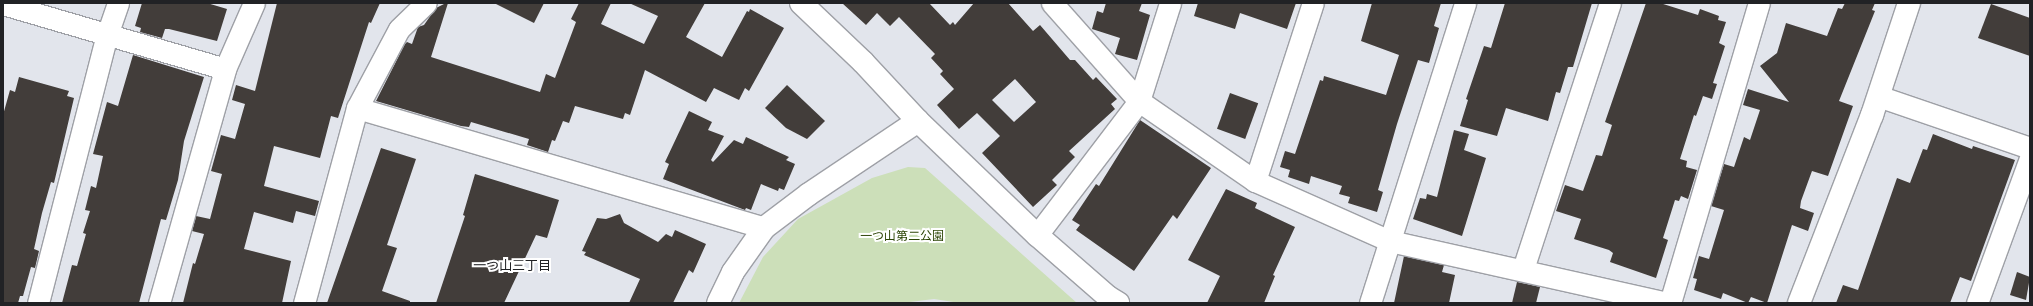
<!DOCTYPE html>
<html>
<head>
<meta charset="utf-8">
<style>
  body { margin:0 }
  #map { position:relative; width:2033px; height:306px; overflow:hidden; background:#e2e5ec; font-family:"Roboto Condensed","Noto Sans JP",sans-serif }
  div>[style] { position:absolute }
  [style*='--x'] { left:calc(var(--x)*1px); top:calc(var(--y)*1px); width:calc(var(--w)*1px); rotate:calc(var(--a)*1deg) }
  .green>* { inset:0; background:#ccdfb9 }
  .building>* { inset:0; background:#423d3a; transform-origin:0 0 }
  .roads { filter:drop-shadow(1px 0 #9ea0a6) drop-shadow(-1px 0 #9ea0a6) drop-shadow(0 1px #9ea0a6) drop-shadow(0 -1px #9ea0a6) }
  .minor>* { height:21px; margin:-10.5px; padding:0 10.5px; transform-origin:10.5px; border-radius:10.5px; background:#fff }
  .tertiary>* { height:22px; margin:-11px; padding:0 11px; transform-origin:11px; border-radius:11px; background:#fff }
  span { translate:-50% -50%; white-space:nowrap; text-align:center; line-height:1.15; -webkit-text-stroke:4px #fff; paint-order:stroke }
  .park-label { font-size:12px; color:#2c4506 }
  .neighbourhood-label { font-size:13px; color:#212225 }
  .frame { position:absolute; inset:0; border:4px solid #212225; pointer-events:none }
</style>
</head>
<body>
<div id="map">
  <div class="green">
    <div style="clip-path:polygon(908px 167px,925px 168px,1077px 303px,960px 303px,934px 299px,902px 303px,739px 303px,763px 257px,798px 219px,872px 178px)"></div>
  </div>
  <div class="building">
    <div style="clip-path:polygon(142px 3px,207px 3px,227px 9px,217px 41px,169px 29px,165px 29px,162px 38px,140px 32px,141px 28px,135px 26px)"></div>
    <div style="clip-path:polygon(277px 3px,380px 3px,371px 23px,369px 22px,338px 118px,331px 116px,320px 158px,274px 146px,264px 186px,319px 201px,315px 216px,296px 211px,293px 223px,254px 212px,244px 249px,291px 261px,282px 303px,183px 303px,193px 263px,195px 264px,204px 234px,192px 231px,196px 216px,210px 219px,222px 174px,211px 171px,221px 135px,235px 139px,245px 104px,232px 100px,236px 85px,255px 91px)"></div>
    <div style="clip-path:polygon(446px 3px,448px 3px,431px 57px,540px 92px,546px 74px,555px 78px,576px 22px,571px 19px,579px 3px,611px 3px,601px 24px,644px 44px,658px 16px,629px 3px,705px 3px,686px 37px,722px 57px,747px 11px,749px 12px,750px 9px,784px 28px,749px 91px,745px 88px,739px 100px,714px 88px,706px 102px,645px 70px,630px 115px,625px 113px,623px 119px,575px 106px,569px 123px,563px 121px,555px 141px,552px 140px,548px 152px,527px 145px,529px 139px,471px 122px,469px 127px,461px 126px,376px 101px,405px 44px,407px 42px,412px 44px,418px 27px,424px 25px,436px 8px)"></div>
    <div style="clip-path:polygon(494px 3px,544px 3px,534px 23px)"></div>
    <div style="clip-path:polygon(evenodd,842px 3px,929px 3px,950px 25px,953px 22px,955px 25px,974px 3px,1008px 3px,1033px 31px,1040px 25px,1070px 60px,1075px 60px,1093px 80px,1096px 77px,1117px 99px,1111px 104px,1115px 109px,1069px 151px,1075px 157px,1052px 180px,1057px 185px,1033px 207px,982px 153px,1000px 136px,977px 113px,959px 129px,937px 105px,954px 89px,940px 74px,943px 71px,931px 58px,935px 54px,899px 17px,890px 26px,877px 13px,866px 25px,842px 3px,1015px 79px,1036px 102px,1014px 122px,992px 100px,1015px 79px)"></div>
    <div style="clip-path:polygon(1106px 3px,1142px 3px,1139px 11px,1150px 15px,1137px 60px,1115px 54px,1120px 38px,1092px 29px,1097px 11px,1103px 13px)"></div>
    <div style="clip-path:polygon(1198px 3px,1296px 3px,1287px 29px,1240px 13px,1235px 29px,1194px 16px)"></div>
    <div style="clip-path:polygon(1372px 3px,1441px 3px,1434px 26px,1439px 28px,1429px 63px,1418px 60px,1397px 124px,1378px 190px,1383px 192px,1377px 212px,1348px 203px,1350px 197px,1339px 194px,1342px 186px,1311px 176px,1309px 184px,1288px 177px,1290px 170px,1280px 167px,1285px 151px,1295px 154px,1320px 80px,1323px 81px,1324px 76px,1386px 95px,1399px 55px,1361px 41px)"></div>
    <div style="clip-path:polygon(1505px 3px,1592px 3px,1573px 67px,1568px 67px,1560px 93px,1556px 92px,1548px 121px,1506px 108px,1497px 136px,1460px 126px,1468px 100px,1466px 99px,1484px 46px,1491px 48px)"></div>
    <div style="clip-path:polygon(1646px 3px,1660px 3px,1698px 15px,1700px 9px,1719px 16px,1718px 20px,1726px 22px,1719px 43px,1725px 46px,1713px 83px,1717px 84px,1712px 99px,1703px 96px,1696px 116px,1694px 115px,1680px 159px,1687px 161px,1686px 167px,1697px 170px,1688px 199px,1681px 196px,1679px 201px,1675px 200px,1663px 238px,1668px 240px,1656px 278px,1610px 262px,1613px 253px,1609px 250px,1574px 239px,1581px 219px,1556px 211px,1565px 185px,1583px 191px,1596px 155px,1602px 156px,1612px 125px,1605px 122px)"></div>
    <div style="clip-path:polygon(1845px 3px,1875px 3px,1872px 10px,1875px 11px,1839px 101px,1853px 106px,1828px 176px,1812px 171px,1801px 201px,1800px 208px,1814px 213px,1808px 231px,1792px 225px,1767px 303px,1751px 297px,1748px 303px,1723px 293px,1721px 299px,1694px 290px,1697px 279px,1693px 278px,1699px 256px,1709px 259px,1724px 210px,1711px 206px,1724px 164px,1734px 167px,1744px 137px,1750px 140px,1760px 110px,1743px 105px,1748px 89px,1789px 102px,1760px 66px,1777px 53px,1786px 23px,1827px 36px,1838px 8px,1842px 9px)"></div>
    <div style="clip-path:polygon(1991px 4px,2030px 18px,2030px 56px,1978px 38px)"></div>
    <div style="clip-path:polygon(133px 55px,204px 77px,184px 141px,178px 180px,166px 220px,161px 219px,139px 303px,62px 303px,72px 265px,77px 266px,86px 234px,83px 233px,90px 211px,85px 210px,91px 186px,96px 188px,103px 156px,93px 154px,107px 102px,118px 106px)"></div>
    <div style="clip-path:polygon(19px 77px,69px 91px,67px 96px,74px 98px,54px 183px,51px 182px,42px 213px,34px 249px,39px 251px,35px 268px,31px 267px,23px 296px,20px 296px,18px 303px,3px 303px,3px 115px,10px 90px,15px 92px)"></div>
    <div style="clip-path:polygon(787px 85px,825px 121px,807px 139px,786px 128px,765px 108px)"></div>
    <div style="left:1230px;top:93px;width:30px;height:38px;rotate:20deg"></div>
    <div style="clip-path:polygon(689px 111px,712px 122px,708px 130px,724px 136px,711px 160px,713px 162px,734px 140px,743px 144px,746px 137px,789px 157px,786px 160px,795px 164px,784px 190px,779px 188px,778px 191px,761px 184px,751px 210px,746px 208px,745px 210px,663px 179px,669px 164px,665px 162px)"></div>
    <div style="clip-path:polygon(1140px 120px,1211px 168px,1177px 219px,1173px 215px,1134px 271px,1076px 230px,1080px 225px,1072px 220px,1096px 184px,1099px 186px)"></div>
    <div style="clip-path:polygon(1454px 130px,1469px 134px,1464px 150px,1486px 158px,1462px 236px,1413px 219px,1420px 198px,1426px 199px,1427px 194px,1437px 197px)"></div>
    <div style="clip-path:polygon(1933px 134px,1972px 149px,1973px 146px,2015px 160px,1971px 281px,1960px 277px,1950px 303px,1836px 303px,1843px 285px,1858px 290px,1897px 178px,1910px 183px,1923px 149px,1927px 150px)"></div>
    <div style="clip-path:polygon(381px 148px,416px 159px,387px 245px,397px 248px,382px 291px,410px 301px,410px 303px,327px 303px)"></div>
    <div style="clip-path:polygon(475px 174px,559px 200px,547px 238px,536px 235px,504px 303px,436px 303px,465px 216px,463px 215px)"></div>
    <div style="clip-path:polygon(1226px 189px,1257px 203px,1255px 208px,1295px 227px,1273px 275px,1275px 276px,1264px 303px,1207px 303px,1220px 276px,1188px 260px)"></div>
    <div style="clip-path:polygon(620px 214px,624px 223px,658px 242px,666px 234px,672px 237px,675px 230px,706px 244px,693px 273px,689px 270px,673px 303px,629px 303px,640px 279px,584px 255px,586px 252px,582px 251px,597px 218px,606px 219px)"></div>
    <div style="clip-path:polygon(1404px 256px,1444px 265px,1442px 272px,1455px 275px,1449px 303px,1394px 303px)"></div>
    <div style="clip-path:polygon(2017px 272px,2030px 277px,2026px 300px,2010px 295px)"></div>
    <div style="clip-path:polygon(1517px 282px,1540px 287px,1536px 303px,1512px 303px)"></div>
  </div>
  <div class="roads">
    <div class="minor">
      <div style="--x:1052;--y:3;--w:131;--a:48.4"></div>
      <div style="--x:1139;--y:101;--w:141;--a:34.6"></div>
      <div style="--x:1255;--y:181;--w:148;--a:24"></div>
      <div style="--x:1390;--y:241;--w:285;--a:12.6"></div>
      <div style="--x:3;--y:4;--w:231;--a:16.3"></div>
      <div style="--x:1878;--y:96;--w:161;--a:18.9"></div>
      <div style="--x:357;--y:108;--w:424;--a:16.4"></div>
      <div style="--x:1255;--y:181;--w:187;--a:-72"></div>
      <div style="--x:1037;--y:235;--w:168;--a:-52.7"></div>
      <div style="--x:1139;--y:101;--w:103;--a:-72.4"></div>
      <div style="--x:1523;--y:269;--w:280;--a:-71.9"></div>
      <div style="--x:38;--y:303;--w:277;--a:-75.6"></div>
      <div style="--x:107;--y:35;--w:34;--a:-71"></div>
      <div style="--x:159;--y:303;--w:243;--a:-74.2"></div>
      <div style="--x:225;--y:69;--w:72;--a:-66.3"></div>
      <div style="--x:304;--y:303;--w:202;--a:-74.8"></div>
      <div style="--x:357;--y:108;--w:89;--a:-62"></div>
      <div style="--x:399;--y:29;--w:37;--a:-44"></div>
      <div style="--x:1370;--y:303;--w:315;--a:-72.4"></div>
      <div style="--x:1670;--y:303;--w:313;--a:-73.5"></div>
      <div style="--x:1977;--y:303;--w:154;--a:-69.9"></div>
    </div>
    <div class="tertiary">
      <div style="--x:801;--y:3;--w:86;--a:43.6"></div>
      <div style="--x:863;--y:62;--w:81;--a:47"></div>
      <div style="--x:918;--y:121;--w:165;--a:43.8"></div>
      <div style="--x:1037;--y:235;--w:94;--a:41.1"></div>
      <div style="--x:1108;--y:297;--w:12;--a:31"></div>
      <div style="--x:718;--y:303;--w:34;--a:-64"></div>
      <div style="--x:733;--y:272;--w:54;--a:-54.8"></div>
      <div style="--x:764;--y:228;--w:56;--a:-37.1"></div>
      <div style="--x:809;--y:194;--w:131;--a:-33.8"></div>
      <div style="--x:1799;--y:303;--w:202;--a:-68.8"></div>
      <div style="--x:1872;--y:115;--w:118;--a:-71.7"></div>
    </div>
  </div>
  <div class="park-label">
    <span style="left:902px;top:237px">一つ山第二公園</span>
  </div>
  <div class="neighbourhood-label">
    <span style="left:512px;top:266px">一つ山三丁目</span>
  </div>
  <div class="frame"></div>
</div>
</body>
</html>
